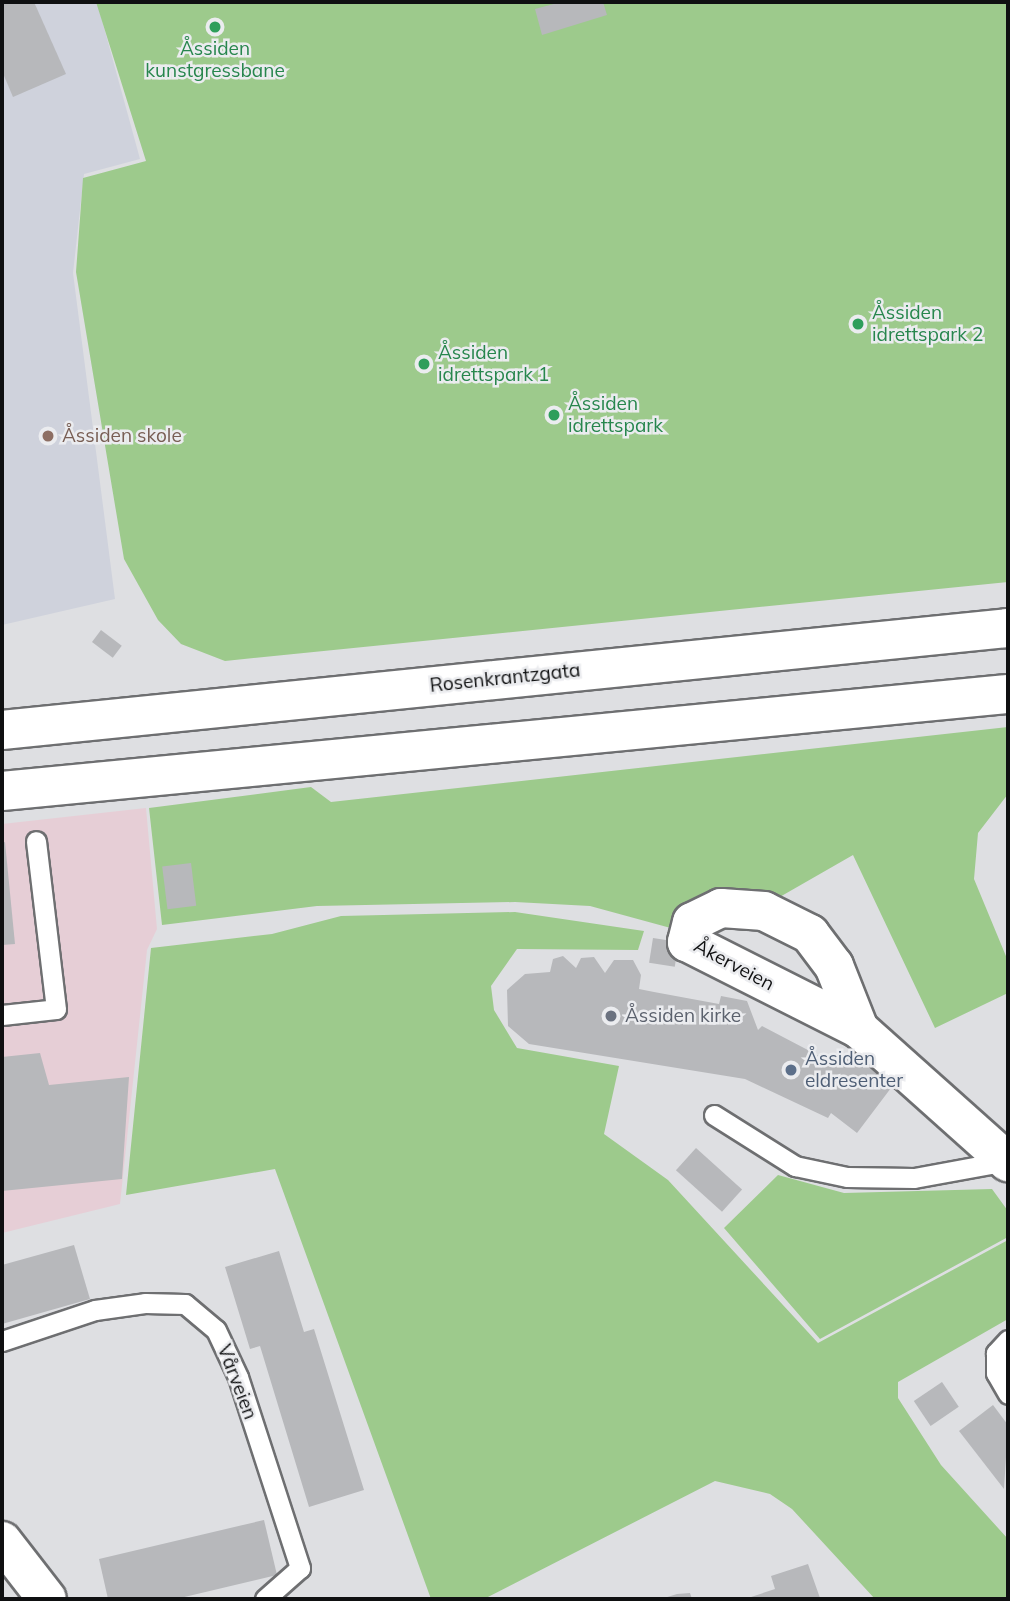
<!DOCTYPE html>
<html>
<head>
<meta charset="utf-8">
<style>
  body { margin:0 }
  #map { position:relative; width:1010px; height:1601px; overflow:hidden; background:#dedfe2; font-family:Mulish,sans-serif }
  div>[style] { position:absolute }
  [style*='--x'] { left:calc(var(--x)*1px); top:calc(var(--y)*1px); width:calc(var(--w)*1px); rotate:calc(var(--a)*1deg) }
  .commercial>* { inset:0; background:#e6ced6 }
  .built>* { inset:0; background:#cfd2dc }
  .green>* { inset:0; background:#9dca8c }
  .building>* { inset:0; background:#b7b8bb; transform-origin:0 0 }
  .roads { filter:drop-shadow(2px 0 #6e6f71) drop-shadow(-2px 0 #6e6f71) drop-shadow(0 2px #6e6f71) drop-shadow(0 -2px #6e6f71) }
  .service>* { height:19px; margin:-9.5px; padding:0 9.5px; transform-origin:9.5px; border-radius:9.5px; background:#fff }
  .minor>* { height:38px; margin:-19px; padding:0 19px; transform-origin:19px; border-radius:19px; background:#fff }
  .primary>* { height:38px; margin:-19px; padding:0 19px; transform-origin:19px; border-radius:19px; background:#fff }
  .dots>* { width:19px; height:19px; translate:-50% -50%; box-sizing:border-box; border:4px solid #ebecef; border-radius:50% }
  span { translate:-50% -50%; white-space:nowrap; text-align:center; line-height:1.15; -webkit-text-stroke:5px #ebecef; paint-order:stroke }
  .leisure-label { font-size:19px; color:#27864d }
  .left { translate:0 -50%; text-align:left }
  .education-label { font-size:19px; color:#785e54 }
  .street-label { font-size:19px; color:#0f1011 }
  .worship-label { font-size:19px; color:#5b616d }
  .service-label { font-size:19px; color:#4e5e75 }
  .frame { position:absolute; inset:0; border:4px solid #0f1011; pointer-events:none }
</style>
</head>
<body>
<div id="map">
  <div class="commercial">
    <div style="clip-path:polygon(146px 808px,157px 929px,147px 950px,120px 1204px,2px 1233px,2px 824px)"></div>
  </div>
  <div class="built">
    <div style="clip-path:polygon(2px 2px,97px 2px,140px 159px,84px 174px,73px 273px,115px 599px,2px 625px)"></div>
  </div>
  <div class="green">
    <div style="clip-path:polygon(96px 2px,1008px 2px,1008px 582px,225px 661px,181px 644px,158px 620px,124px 559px,76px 272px,83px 178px,146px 161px)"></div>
    <div style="clip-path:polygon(1008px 727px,1008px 794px,978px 833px,974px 879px,1008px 961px,1008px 993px,935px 1028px,853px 855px,771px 902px,678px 930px,590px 906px,515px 902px,317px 906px,162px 925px,149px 808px,311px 787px,331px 802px)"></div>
    <div style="clip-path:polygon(515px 912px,644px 931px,638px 950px,517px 949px,491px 986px,494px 1010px,517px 1048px,619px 1066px,604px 1134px,668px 1180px,818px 1343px,1008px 1240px,1008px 1319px,898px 1382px,898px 1398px,941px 1465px,1008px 1539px,1008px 1599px,875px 1599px,792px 1509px,770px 1494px,715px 1481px,484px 1599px,431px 1599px,275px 1169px,126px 1195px,151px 948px,272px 934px,341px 916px)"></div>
    <div style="clip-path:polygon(778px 1175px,844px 1193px,992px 1189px,1008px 1211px,1008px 1237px,820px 1339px,724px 1228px)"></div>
  </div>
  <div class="building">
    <div style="clip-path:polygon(2px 2px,34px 2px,66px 74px,13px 97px,2px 71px)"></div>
    <div style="clip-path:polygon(561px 2px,603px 2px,607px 15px,542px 35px,535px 9px)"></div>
    <div style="left:101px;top:630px;width:26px;height:15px;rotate:37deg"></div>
    <div style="clip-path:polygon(5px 842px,15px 944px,2px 945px,2px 843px)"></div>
    <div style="left:191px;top:863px;width:43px;height:29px;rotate:83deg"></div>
    <div style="left:653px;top:938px;width:26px;height:25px;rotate:9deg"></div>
    <div style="clip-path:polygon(563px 956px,576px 968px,581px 958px,594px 957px,605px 973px,614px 960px,633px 960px,641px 975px,639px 989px,654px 992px,719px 1004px,721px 996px,747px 1001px,758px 1030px,762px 1026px,825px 1059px,850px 1053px,894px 1084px,857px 1133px,831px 1113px,828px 1118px,745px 1079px,529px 1044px,508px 1026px,507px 990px,525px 974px,550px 972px,553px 959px)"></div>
    <div style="clip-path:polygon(40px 1053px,49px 1085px,129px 1077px,122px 1179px,2px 1191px,2px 1057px)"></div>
    <div style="left:696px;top:1148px;width:62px;height:30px;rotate:42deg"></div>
    <div style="clip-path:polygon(74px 1245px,90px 1299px,2px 1324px,2px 1265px)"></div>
    <div style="clip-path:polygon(279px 1251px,304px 1332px,314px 1329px,364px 1490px,309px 1507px,260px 1346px,250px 1349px,225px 1267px)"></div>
    <div style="left:942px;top:1382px;width:30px;height:34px;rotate:56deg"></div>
    <div style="clip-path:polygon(993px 1405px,1008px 1425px,1004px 1489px,959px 1431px)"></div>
    <div style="clip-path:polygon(264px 1520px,277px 1575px,176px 1599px,108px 1599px,99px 1559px)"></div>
    <div style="clip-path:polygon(808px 1564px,820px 1598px,745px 1599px,775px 1589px,771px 1576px)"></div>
    <div style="clip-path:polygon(690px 1593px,692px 1599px,661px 1599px,677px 1594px)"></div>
  </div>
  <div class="roads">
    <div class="service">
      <div style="--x:2;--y:1015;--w:54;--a:-6.3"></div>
      <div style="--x:56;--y:1009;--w:169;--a:-96.8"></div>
      <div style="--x:714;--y:1115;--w:96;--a:32.2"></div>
      <div style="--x:795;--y:1166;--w:53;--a:11.9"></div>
      <div style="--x:847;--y:1177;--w:67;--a:0.9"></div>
      <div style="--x:914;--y:1178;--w:95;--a:-10.4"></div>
      <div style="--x:1008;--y:1340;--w:18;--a:133"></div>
      <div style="--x:996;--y:1353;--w:20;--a:90"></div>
      <div style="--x:996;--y:1373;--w:24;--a:60"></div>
      <div style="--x:2;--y:1341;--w:98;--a:-18.4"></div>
      <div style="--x:95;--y:1310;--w:50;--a:-8"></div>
      <div style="--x:145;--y:1303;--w:40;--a:1.4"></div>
      <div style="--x:185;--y:1304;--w:40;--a:40"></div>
      <div style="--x:216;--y:1330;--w:52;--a:64.9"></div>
      <div style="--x:238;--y:1377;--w:201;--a:72"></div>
      <div style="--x:300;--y:1568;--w:47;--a:138.5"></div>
    </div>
    <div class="minor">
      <div style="--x:859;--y:1029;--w:68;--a:-111.6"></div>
      <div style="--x:834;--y:966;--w:40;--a:-127"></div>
      <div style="--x:810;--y:934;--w:51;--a:-153.4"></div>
      <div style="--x:764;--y:911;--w:43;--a:-176"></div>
      <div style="--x:721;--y:908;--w:32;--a:154"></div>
      <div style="--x:692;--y:922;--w:21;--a:104"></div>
      <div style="--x:687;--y:942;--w:193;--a:26.8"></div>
      <div style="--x:859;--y:1029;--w:200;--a:41.8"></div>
      <div style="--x:2;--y:1541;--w:73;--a:52.2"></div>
    </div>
    <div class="primary">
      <div style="--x:2;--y:730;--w:1011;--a:-5.79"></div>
      <div style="--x:2;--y:791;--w:1011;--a:-5.51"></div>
    </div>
  </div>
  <div class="dots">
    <div style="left:215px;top:27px;background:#2e9e5b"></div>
    <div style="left:858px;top:324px;background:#2e9e5b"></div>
    <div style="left:424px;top:364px;background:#2e9e5b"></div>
    <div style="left:554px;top:415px;background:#2e9e5b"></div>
    <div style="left:48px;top:436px;background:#8d6e63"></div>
    <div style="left:611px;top:1016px;background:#6b7280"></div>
    <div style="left:791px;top:1070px;background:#5c6f8a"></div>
  </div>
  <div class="leisure-label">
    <span style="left:215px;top:60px">Åssiden<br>kunstgressbane</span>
    <span class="left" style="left:872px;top:324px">Åssiden<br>idrettspark 2</span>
    <span class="left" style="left:438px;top:364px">Åssiden<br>idrettspark 1</span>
    <span class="left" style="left:568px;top:415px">Åssiden<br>idrettspark</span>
  </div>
  <div class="education-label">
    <span class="left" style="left:62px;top:436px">Åssiden skole</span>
  </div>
  <div class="street-label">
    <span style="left:505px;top:678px;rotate:-6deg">Rosenkrantzgata</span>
    <span style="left:734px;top:965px;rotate:28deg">Åkerveien</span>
    <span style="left:237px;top:1382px;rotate:69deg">Vårveien</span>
  </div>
  <div class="worship-label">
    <span class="left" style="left:625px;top:1016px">Åssiden kirke</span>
  </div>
  <div class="service-label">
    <span class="left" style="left:805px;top:1070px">Åssiden<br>eldresenter</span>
  </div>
  <div class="frame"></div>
</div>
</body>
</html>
